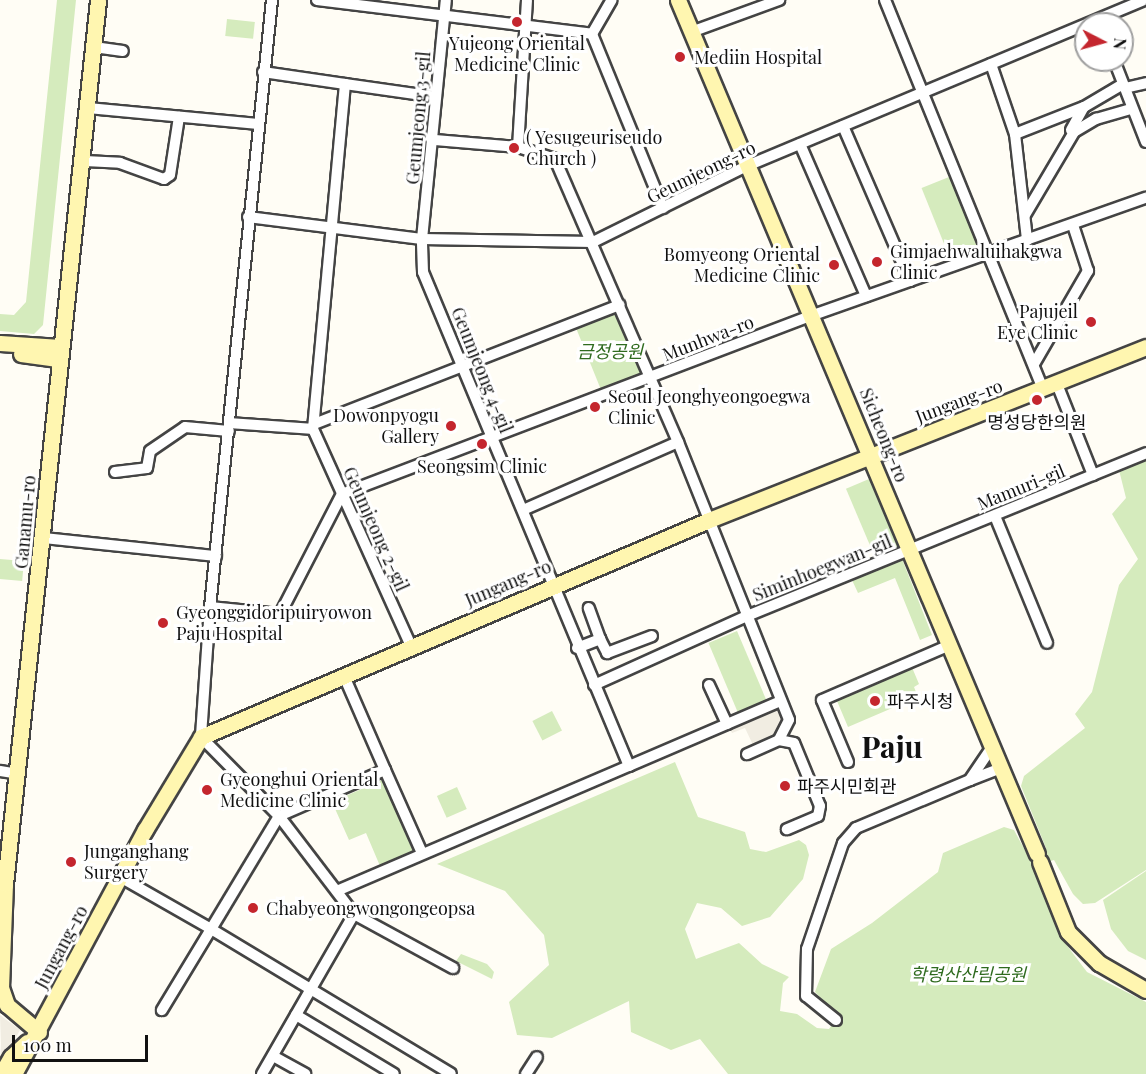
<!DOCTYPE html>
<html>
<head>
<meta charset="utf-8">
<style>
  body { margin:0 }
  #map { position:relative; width:1146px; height:1074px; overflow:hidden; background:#fffdf5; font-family:"Playfair Display","Noto Sans KR",serif }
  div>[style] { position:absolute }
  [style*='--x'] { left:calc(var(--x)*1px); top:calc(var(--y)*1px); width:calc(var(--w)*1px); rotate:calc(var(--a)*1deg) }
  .green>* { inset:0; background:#d5ebbd; transform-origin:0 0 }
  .plaza>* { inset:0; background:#f1ede2 }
  .roads { filter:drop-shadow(2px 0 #444) drop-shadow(-2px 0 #444) drop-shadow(0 2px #444) drop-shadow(0 -2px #444) }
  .street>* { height:10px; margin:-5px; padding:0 5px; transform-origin:5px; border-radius:5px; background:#fff }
  .secondary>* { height:15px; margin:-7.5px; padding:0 7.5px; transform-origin:7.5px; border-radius:7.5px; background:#fff6b0 }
  .dots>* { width:16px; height:16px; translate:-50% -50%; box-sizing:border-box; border:3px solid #fff; border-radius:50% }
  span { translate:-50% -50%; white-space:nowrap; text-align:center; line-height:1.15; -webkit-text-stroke:6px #fff; paint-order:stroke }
  .poi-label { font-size:18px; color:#111 }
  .left { translate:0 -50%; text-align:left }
  .right { translate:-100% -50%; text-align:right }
  .street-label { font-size:18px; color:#111 }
  .park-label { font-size:18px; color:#2f6b1f; font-style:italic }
  .town-label { font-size:30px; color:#111; font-weight:700 }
  .north { position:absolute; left:1074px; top:12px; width:60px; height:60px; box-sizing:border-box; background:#fff; border:2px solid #a0a0a0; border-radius:50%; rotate:96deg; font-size:16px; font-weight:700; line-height:24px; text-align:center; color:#111 }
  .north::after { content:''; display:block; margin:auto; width:21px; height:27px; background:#c4262e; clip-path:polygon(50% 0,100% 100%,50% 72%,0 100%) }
  .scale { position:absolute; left:12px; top:1035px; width:136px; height:27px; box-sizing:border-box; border:3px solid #111; border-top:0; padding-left:8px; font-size:18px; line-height:21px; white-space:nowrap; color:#111; -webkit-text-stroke:4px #fff; paint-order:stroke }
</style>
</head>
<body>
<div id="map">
  <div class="green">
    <div style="clip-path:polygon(57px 0,76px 0,43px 325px,34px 334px,0 331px,0 314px,14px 315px,26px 302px)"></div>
    <div style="left:227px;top:19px;width:28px;height:17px;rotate:6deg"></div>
    <div style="left:954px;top:175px;width:81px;height:35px;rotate:68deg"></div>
    <div style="left:619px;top:309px;width:72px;height:47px;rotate:68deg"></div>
    <div style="clip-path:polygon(1146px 459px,1146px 870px,1095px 903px,1083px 904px,1073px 894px,1054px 860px,1033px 866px,1062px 939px,1087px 972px,1146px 1002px,1146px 1074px,728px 1074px,700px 1039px,671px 1050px,631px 1032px,629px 1001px,552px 1038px,517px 1035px,509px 1002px,549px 965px,544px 935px,505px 891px,437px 864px,675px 762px,698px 817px,745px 832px,750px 849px,766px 852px,799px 840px,806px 845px,809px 855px,803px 879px,770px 917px,742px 926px,721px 908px,697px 903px,685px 929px,696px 959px,739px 943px,762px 964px,789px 977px,783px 983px,780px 1011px,797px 1014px,817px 1028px,829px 1029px,838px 1016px,815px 992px,831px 949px,872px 923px,938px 872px,943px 853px,1004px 827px,1014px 830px,1028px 856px,1046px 848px,1021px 786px,1024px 776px,1085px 728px,1075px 714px,1092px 692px,1119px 585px,1138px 559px,1112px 514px,1126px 498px,1119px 470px)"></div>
    <div style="left:869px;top:479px;width:77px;height:25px;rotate:67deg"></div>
    <div style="left:0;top:559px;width:24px;height:20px;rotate:5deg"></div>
    <div style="clip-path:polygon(902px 559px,932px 635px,920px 640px,895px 578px,858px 593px,852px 580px)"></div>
    <div style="left:737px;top:631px;width:75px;height:31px;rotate:67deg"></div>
    <div style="clip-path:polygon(911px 665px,919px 684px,914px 687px,918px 697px,848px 727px,837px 701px,840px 696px)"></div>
    <div style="left:552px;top:711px;width:22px;height:22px;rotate:63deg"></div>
    <div style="clip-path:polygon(382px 780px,413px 851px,380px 866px,366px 833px,349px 840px,332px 802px)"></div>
    <div style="left:457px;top:787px;width:24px;height:22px;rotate:66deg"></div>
    <div style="clip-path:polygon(1146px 871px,1146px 960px,1128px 951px,1111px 929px,1103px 900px)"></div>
    <div style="clip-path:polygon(461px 954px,487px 964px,494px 972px,492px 979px,456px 961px)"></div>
  </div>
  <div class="plaza">
    <div style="clip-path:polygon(775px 706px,784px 715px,779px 733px,753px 745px,745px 728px,732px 733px,729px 727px)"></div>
    <div style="clip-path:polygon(0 1015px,20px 1030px,0 1067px,1px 1044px)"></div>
  </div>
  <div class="roads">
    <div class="street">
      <div style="--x:272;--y:0;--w:610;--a:95.83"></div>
      <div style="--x:210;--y:607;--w:130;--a:94"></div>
      <div style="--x:201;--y:737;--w:111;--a:45.4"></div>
      <div style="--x:279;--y:816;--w:123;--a:52.6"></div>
      <div style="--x:354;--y:914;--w:113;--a:28.6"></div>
      <div style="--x:317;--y:0;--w:277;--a:7"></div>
      <div style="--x:592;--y:34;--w:39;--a:-60"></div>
      <div style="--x:885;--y:0;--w:421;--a:67.9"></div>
      <div style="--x:691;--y:32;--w:94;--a:-20"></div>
      <div style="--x:592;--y:34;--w:188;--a:67.8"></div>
      <div style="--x:94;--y:47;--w:29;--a:8"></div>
      <div style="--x:1114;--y:60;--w:88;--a:68.7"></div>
      <div style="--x:991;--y:64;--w:74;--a:71.1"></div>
      <div style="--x:1015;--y:134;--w:107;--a:83.5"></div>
      <div style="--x:263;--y:72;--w:83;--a:8.3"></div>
      <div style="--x:345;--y:84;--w:346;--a:95.3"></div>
      <div style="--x:313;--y:429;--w:238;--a:65.7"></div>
      <div style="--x:345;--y:84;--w:92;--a:8.1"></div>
      <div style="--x:1125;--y:88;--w:22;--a:-13"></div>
      <div style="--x:88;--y:108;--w:171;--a:5.4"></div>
      <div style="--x:843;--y:126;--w:169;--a:66.6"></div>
      <div style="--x:1071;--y:130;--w:26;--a:-61"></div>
      <div style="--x:1084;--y:107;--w:45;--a:-30.5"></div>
      <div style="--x:1015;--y:134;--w:74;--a:-21.4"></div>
      <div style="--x:435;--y:140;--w:83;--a:4.8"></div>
      <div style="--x:518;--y:147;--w:39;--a:18"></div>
      <div style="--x:555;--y:159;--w:309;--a:66.5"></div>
      <div style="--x:678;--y:442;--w:299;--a:68.2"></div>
      <div style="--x:789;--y:720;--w:22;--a:117"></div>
      <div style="--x:779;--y:740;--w:35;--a:156"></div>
      <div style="--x:800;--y:144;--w:166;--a:66.5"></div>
      <div style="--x:518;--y:147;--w:147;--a:-86.5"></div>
      <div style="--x:85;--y:161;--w:35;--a:3"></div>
      <div style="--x:120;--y:163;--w:47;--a:20"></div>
      <div style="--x:164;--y:179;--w:7;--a:-34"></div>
      <div style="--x:170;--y:175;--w:59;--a:-81.2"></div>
      <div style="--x:1025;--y:215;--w:96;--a:-59.4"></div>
      <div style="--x:1074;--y:132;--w:26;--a:-31"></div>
      <div style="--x:1096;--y:119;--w:37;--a:-16"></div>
      <div style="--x:248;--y:217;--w:175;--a:7.2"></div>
      <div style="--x:422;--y:239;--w:171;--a:1"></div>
      <div style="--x:593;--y:242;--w:172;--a:-26.3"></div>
      <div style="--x:747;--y:166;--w:429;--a:-22.7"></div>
      <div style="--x:1034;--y:364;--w:108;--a:-59.9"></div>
      <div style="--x:1088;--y:271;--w:48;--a:-108.1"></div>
      <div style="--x:1057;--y:384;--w:98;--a:68.4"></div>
      <div style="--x:230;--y:423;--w:83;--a:4.1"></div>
      <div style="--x:314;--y:424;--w:328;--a:-21.3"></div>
      <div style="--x:115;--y:472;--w:32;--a:-7"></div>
      <div style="--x:147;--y:468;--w:17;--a:-80"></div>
      <div style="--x:150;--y:451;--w:42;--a:-34.4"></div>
      <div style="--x:185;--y:427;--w:44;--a:5.2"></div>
      <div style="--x:523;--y:510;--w:169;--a:-23.7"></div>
      <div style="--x:995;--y:516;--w:137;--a:67.7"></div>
      <div style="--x:44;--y:538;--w:173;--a:6"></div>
      <div style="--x:210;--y:607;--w:70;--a:5.7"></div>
      <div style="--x:280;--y:614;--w:135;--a:-62.7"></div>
      <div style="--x:342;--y:494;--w:504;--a:-20.81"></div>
      <div style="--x:813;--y:315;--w:353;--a:-19.4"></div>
      <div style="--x:600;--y:639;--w:16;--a:63"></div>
      <div style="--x:607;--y:653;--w:48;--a:-20.7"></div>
      <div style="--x:577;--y:648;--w:25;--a:-21"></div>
      <div style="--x:600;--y:639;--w:33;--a:-110"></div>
      <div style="--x:344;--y:676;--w:103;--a:66.4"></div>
      <div style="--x:385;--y:770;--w:116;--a:156.5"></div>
      <div style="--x:279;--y:816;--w:132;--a:121"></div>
      <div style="--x:211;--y:929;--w:280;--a:31.1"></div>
      <div style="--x:594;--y:685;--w:168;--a:-24.3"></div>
      <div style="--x:747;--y:616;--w:431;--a:-22.2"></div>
      <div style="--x:709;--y:685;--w:43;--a:65.2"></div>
      <div style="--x:779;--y:740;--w:15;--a:11"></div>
      <div style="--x:794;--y:743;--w:68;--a:67.6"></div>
      <div style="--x:820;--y:806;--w:10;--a:101"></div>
      <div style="--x:818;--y:816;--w:34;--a:157"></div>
      <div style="--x:992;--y:747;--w:40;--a:124"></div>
      <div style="--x:970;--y:780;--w:33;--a:-21"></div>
      <div style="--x:848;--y:762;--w:67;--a:-112.8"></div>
      <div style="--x:822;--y:700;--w:139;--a:-23.3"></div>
      <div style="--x:629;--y:766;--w:165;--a:-23.2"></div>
      <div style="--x:385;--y:770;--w:91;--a:66"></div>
      <div style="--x:0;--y:771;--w:18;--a:9"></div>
      <div style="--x:120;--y:877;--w:105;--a:29.7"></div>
      <div style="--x:211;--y:929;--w:95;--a:121.2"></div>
      <div style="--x:337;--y:891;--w:318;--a:-23.2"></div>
      <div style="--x:629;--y:766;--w:535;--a:-112.64"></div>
      <div style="--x:423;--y:272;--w:33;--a:-92"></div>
      <div style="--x:422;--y:239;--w:240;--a:-84.3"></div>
      <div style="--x:296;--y:1015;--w:114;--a:31"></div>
      <div style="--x:836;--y:1020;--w:38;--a:-141"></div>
      <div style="--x:806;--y:996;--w:47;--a:-88.8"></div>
      <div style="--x:807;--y:949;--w:112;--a:-71.2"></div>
      <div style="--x:843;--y:843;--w:20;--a:-49"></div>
      <div style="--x:856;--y:828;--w:124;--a:-22.8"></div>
      <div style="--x:273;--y:1056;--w:37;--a:29"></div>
      <div style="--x:262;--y:1074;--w:185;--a:-60.1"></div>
      <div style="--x:526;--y:1074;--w:20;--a:-57"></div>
    </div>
    <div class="secondary">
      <div style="--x:678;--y:0;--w:926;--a:67.2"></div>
      <div style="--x:0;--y:343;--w:60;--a:3.8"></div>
      <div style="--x:21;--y:354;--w:37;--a:8"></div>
      <div style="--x:1040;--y:862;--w:75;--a:68.2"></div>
      <div style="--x:1068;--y:932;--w:44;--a:45"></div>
      <div style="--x:1099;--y:963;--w:54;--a:29.9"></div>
      <div style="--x:39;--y:1032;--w:42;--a:-139.8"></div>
      <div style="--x:7;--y:1005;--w:18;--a:-109"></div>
      <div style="--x:1;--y:988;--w:104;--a:-87.8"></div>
      <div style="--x:5;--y:884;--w:889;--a:-83.99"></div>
      <div style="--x:1;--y:1074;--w:20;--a:-60"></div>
      <div style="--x:11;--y:1057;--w:22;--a:-43"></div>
      <div style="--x:14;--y:1074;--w:277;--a:-61.8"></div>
      <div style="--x:145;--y:830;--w:109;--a:-58.9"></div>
      <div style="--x:201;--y:737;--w:552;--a:-23.13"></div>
      <div style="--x:709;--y:520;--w:470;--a:-21.6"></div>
    </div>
  </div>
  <div class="dots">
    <div style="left:517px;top:22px;background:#c4262e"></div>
    <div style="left:680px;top:57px;background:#c4262e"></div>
    <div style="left:514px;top:148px;background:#c4262e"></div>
    <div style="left:877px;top:262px;background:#c4262e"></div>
    <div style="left:834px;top:265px;background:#c4262e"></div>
    <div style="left:1091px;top:322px;background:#c4262e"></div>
    <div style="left:1037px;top:400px;background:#c4262e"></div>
    <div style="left:595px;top:407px;background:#c4262e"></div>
    <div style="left:451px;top:426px;background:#c4262e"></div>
    <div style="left:482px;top:444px;background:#c4262e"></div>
    <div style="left:163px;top:623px;background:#c4262e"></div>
    <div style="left:875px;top:701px;background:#c4262e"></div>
    <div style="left:785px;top:786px;background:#c4262e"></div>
    <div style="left:207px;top:790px;background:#c4262e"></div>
    <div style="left:71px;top:862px;background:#c4262e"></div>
    <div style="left:253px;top:908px;background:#c4262e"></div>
  </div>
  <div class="poi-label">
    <span style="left:517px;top:54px">Yujeong Oriental<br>Medicine Clinic</span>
    <span class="left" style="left:694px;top:57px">Mediin Hospital</span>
    <span class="left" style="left:526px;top:148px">( Yesugeuriseudo<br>Church )</span>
    <span class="left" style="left:890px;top:262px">Gimjaehwaluihakgwa<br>Clinic</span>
    <span class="right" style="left:820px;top:265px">Bomyeong Oriental<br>Medicine Clinic</span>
    <span class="right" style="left:1078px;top:322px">Pajujeil<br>Eye Clinic</span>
    <span class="left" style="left:608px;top:407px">Seoul Jeonghyeongoegwa<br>Clinic</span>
    <span class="right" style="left:439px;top:426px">Dowonpyogu<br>Gallery</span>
    <span style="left:1037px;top:422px">명성당한의원</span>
    <span style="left:482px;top:466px">Seongsim Clinic</span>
    <span class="left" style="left:176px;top:623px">Gyeonggidoripuiryowon<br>Paju Hospital</span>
    <span class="left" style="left:887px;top:701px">파주시청</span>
    <span class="left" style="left:220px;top:790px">Gyeonghui Oriental<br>Medicine Clinic</span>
    <span class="left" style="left:797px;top:786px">파주시민회관</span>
    <span class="left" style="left:84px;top:862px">Junganghang<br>Surgery</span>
    <span class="left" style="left:266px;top:908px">Chabyeongwongongeopsa</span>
  </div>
  <div class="street-label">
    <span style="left:418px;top:118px;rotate:-85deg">Geumjeong 3-gil</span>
    <span style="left:701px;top:172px;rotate:-26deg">Geumjeong-ro</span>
    <span style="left:708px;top:338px;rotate:-21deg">Munhwa-ro</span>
    <span style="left:482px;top:370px;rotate:68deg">Geumjeong 4-gil</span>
    <span style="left:959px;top:401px;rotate:-21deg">Jungang-ro</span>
    <span style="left:884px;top:435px;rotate:68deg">Sicheong-ro</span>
    <span style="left:1021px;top:487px;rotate:-22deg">Mamuri-gil</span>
    <span style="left:25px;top:522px;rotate:-85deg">Ganamu-ro</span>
    <span style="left:376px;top:529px;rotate:66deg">Geumjeong 2-gil</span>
    <span style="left:822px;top:568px;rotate:-22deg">Siminhoegwan-gil</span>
    <span style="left:508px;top:583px;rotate:-23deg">Jungang-ro</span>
    <span style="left:61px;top:947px;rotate:-62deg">Jungang-ro</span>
  </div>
  <div class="park-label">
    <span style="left:610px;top:351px">금정공원</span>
    <span style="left:968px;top:974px">학령산산림공원</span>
  </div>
  <div class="town-label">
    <span style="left:892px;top:746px">Paju</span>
  </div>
  <div class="north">N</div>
  <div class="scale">100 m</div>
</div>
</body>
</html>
